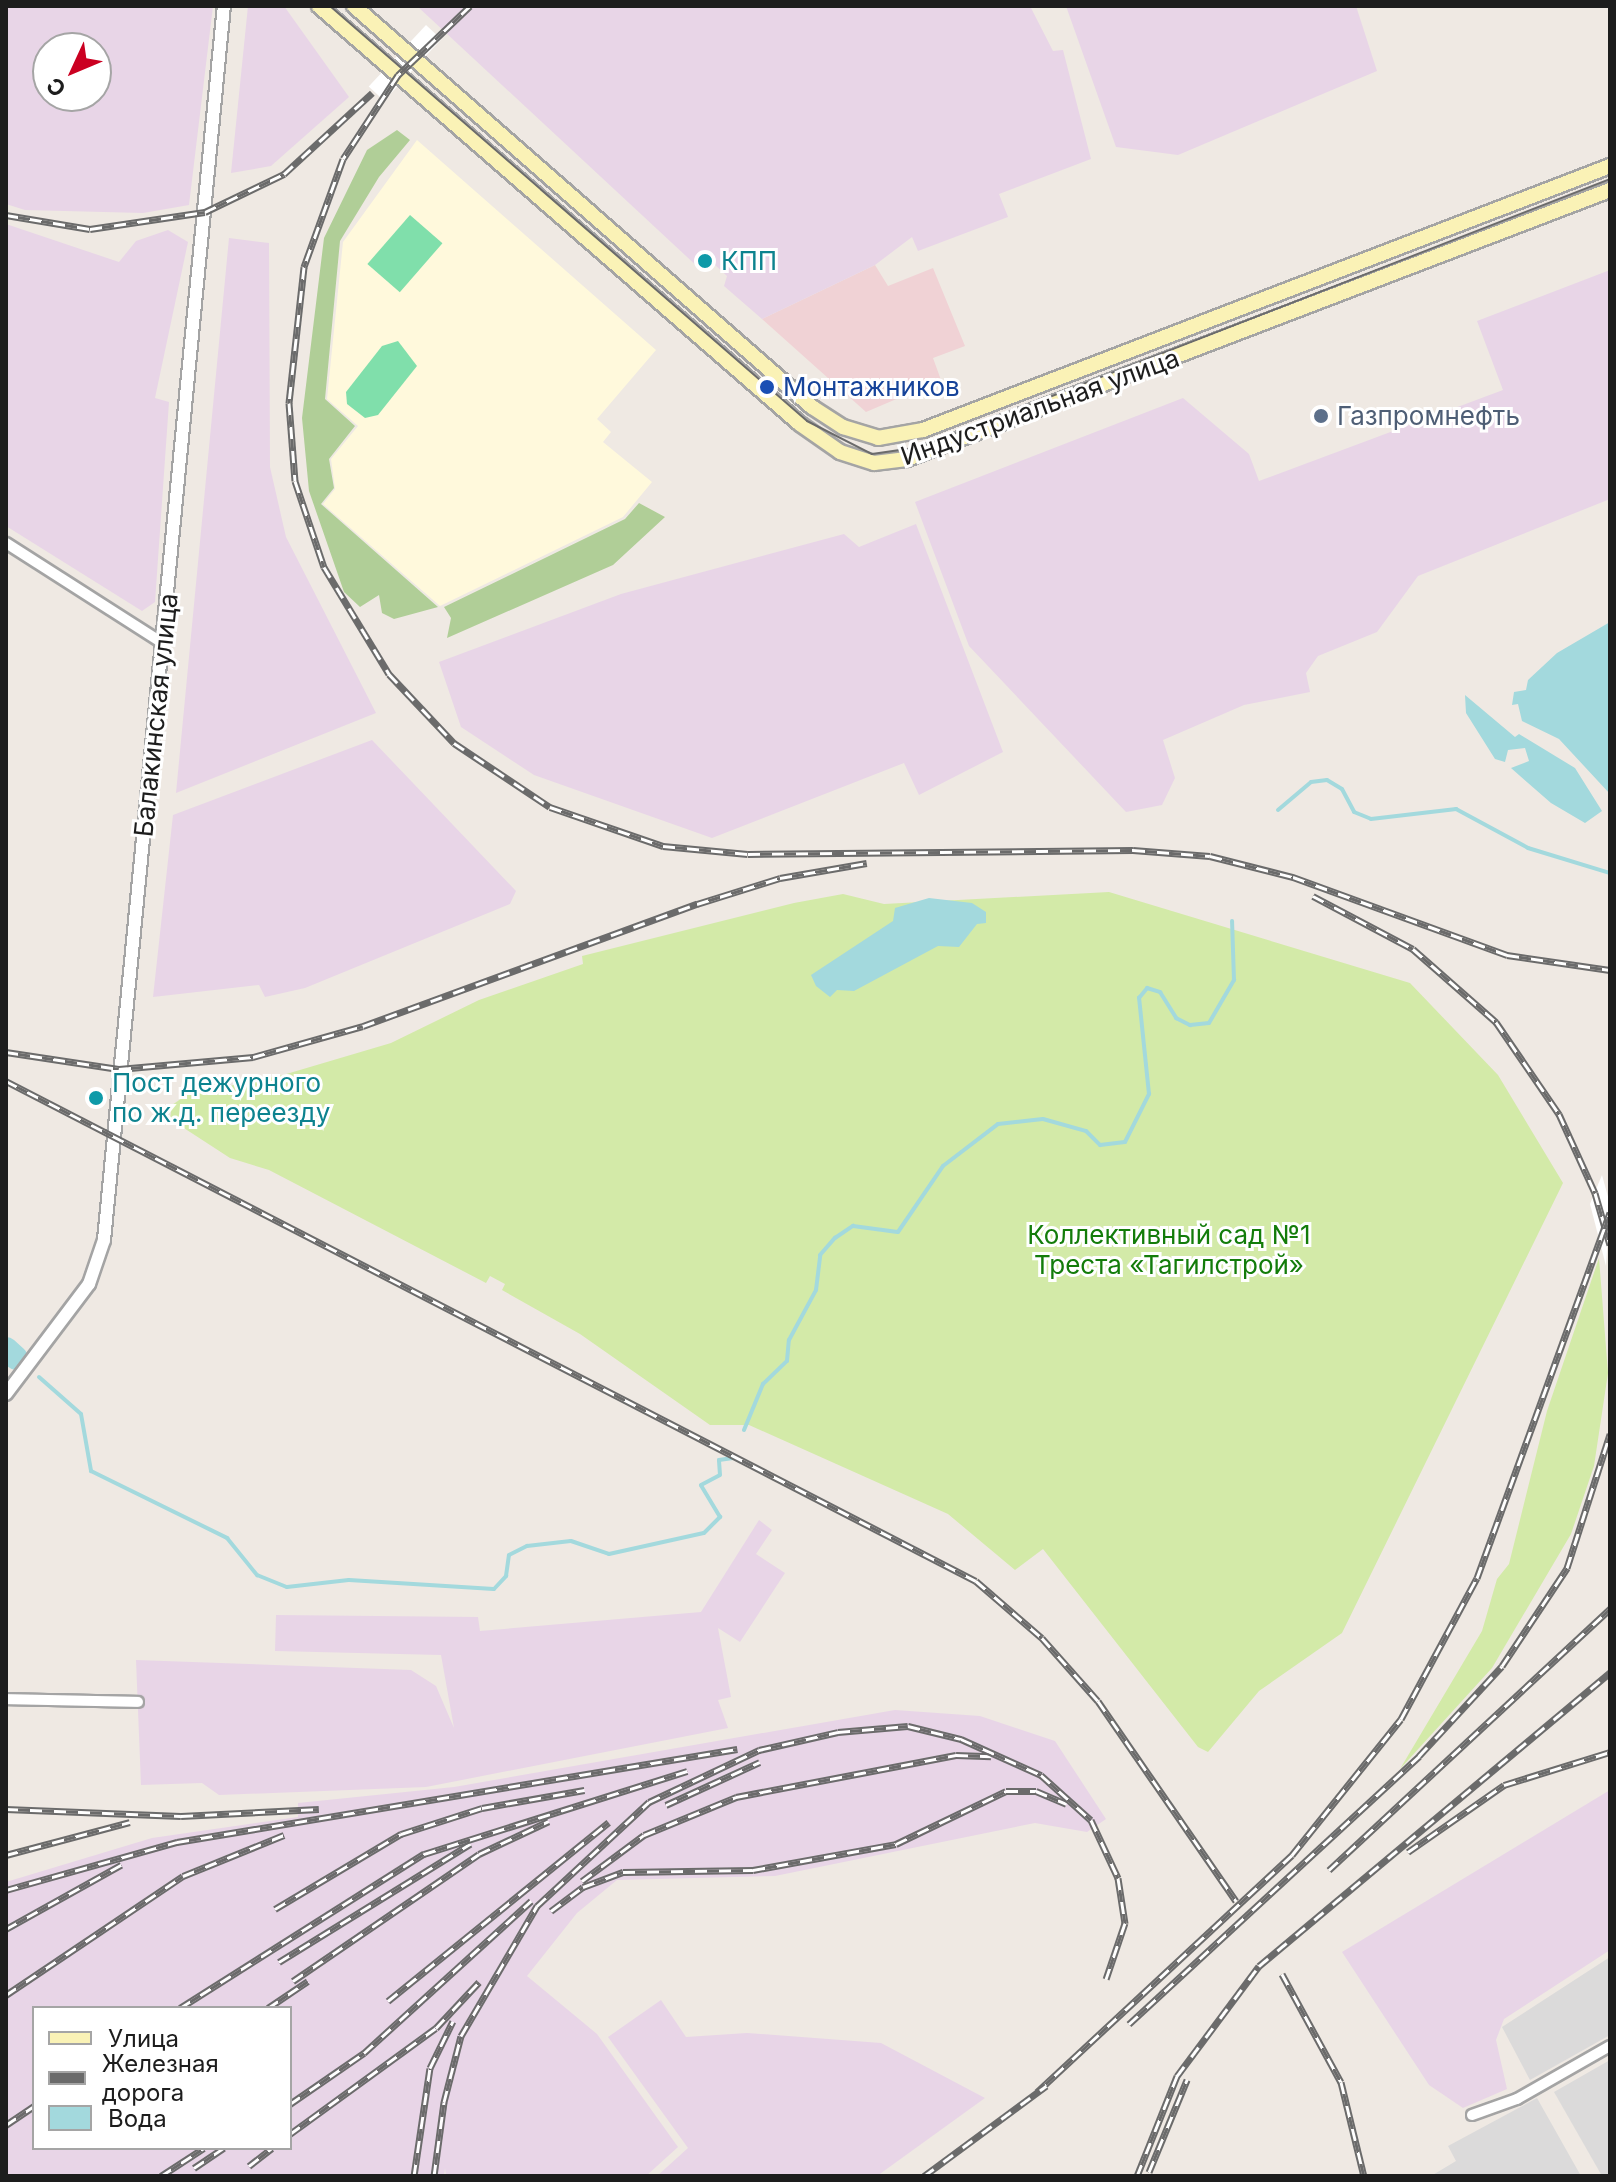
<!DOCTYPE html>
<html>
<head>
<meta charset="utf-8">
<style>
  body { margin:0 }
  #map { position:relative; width:1616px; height:2182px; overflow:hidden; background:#efe9e3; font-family:Inter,sans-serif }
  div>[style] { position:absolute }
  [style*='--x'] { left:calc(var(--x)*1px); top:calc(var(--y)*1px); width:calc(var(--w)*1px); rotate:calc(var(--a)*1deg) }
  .residential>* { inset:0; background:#dbdada }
  .commercial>* { inset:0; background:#f0d2d5 }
  .industrial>* { inset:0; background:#e8d5e7 }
  .education>* { inset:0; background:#fff9dc }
  .grass>* { inset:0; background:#d3eaa8 }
  .forest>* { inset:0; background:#b0ce97 }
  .pitch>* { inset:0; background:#80dfab; transform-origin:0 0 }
  .water>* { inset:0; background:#a3d9dd }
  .pier>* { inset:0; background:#fff; transform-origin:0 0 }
  .stream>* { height:4px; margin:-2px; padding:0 2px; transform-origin:2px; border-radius:2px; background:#a3d9dd }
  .river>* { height:24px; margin:-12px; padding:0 12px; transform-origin:12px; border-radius:12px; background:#a3d9dd }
  .roads { filter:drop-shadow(2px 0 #a4a4a4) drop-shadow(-2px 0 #a4a4a4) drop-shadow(0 2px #a4a4a4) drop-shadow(0 -2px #a4a4a4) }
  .minor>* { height:10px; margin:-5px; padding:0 5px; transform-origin:5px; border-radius:5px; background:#fff }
  .tertiary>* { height:12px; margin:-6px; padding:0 6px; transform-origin:6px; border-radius:6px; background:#fff }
  .secondary>* { height:14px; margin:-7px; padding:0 7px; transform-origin:7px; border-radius:7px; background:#faf2b6 }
  .tram>* { height:2px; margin:-1px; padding:0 1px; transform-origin:1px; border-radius:1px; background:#6b6b6b }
  .rail>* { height:7px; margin-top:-3.5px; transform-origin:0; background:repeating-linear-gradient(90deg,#fff 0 12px,#6b6b6b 0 24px); box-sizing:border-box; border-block:2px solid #6b6b6b }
  .dots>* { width:22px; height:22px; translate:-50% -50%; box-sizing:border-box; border:4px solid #fff; border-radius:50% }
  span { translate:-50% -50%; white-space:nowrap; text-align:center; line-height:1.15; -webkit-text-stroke:6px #fff; paint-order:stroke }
  .culture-label { font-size:26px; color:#0d838f }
  .left { translate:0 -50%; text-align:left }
  .transit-label { font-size:26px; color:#164399 }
  .street-label { font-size:26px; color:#1d1d1d }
  .service-label { font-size:26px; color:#4e5e75 }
  .park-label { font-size:26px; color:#137c0a }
  .frame { position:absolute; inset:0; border:8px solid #1d1d1d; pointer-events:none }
  .legend { position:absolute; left:32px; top:2006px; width:260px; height:144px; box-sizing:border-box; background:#fff; border:2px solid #a5a5a5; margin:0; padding:10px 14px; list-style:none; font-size:24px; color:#1d1d1d }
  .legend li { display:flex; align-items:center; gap:16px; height:40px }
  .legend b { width:40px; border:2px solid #a5a5a5 }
  .north { position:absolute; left:32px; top:32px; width:80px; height:80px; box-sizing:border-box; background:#fff; border:2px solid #a5a5a5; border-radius:50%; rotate:226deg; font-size:22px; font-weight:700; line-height:32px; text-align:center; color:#1d1d1d }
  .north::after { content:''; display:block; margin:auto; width:28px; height:36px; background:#cb0021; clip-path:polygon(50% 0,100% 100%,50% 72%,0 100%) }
</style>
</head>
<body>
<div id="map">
  <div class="residential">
    <div style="clip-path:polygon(1610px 1957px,1610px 2035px,1530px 2080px,1502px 2027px)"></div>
    <div style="clip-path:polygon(1610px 2060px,1610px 2176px,1602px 2176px,1554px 2092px)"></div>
    <div style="clip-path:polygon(1537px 2098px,1581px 2176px,1431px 2176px,1456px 2161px,1448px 2146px)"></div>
  </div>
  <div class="commercial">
    <div style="clip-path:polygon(875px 265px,888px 286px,933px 268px,965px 346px,933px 358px,941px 380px,866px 412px,762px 319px)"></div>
  </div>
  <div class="industrial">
    <div style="clip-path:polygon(evenodd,6px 6px,213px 6px,189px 205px,143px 213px,25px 210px,6px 204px,6px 6px,48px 48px,96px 48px,96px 96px,48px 96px,48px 48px)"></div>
    <div style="clip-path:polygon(248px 6px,284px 6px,349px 97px,271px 166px,231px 173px)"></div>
    <div style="clip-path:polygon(417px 6px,1030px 6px,1053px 51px,1063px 50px,1091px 159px,999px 194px,1008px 217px,918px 251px,912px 237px,875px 265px,762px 319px,724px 286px,727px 276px,713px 263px,700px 269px)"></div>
    <div style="clip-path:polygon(1066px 6px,1356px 6px,1377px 71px,1178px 155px,1116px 147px)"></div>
    <div style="clip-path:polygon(6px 224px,119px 262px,136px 241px,168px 230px,188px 242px,155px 398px,169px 402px,155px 602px,142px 611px,6px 526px)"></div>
    <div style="clip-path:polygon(229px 238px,269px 243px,270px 467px,286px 537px,376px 713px,176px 793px)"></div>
    <div style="clip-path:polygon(1610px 270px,1610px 499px,1418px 576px,1377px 632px,1318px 656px,1306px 673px,1310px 692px,1244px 705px,1163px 740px,1175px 778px,1162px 805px,1126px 812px,969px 646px,915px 502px,1183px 398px,1249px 454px,1259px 481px,1503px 390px,1477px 321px)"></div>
    <div style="clip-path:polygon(916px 524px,1003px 752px,919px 795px,904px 763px,712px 838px,534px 775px,461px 727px,439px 662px,621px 594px,844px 534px,859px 547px)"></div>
    <div style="clip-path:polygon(372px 740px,516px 891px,510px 904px,305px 988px,265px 997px,259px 985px,153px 997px,173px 815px)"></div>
    <div style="clip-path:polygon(759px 1520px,772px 1530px,756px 1554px,785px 1573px,740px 1642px,718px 1628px,731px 1697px,718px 1700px,728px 1728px,426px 1787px,219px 1795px,202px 1783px,141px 1785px,136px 1660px,411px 1670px,436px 1686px,454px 1728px,441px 1655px,275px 1651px,276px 1615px,478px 1617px,480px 1631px,701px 1612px)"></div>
    <div style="clip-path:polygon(evenodd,895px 1710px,980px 1716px,1055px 1741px,1106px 1819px,1087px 1832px,1035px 1823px,775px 1876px,617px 1880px,577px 1913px,527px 1976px,597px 2034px,678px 2147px,646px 2176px,446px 2176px,445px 2168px,444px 2176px,6px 2176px,6px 1882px,152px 1838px,298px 1817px,298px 1803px,454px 1787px,895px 1710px,34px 2008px,290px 2008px,290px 2148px,34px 2148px,34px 2008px)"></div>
    <div style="clip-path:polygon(1610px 1790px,1610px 1950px,1504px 2019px,1496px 2040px,1507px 2089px,1463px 2108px,1429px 2085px,1342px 1952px)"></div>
    <div style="clip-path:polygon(661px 2000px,686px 2037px,747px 2033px,881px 2043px,985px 2098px,877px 2176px,657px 2176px,688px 2148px,608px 2037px)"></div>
  </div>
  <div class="education">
    <div style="clip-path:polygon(417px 140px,656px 350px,597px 419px,611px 432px,603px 442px,652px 482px,623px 517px,440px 606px,323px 504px,335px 489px,331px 459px,358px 426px,327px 399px,343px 242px)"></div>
  </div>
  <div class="grass">
    <div style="clip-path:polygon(1109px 892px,1410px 983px,1498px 1075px,1563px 1183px,1342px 1633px,1259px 1691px,1208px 1752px,1198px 1747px,1043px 1549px,1015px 1570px,948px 1514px,749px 1425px,710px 1425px,580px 1334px,502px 1290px,505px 1284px,490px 1276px,486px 1283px,269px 1170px,230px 1158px,170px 1119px,172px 1105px,188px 1094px,283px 1075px,391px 1043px,479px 1000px,583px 964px,582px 956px,794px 903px,843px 894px,884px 904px)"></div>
    <div style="clip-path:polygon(1599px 1258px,1608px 1373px,1594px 1466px,1571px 1534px,1492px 1668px,1400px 1769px,1482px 1631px,1497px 1579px,1509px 1564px,1547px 1411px)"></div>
  </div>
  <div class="forest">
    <div style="clip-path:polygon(397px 130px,410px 140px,379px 177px,340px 241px,325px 399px,355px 426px,329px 459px,334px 488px,321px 504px,438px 607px,394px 619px,382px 613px,379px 595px,360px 607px,344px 592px,309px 491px,302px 418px,324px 238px,367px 150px)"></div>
    <div style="clip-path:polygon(639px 503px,665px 517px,613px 565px,447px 638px,451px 618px,444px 607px,625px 519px)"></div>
  </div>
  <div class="pitch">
    <div style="left:410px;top:215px;width:43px;height:65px;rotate:41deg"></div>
    <div style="clip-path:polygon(398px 341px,417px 366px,378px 415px,365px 418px,347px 404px,346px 392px,382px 346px)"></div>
  </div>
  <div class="water">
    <div style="clip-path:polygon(1610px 622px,1610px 794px,1559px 739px,1522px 721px,1518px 704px,1512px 705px,1514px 692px,1526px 690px,1528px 680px,1557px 653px)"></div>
    <div style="clip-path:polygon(1465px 695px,1515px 737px,1519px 734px,1575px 768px,1602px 811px,1585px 823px,1551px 803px,1511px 768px,1529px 761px,1525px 748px,1508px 750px,1505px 762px,1495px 759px,1466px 713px)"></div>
    <div style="clip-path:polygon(929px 898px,972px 903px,986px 912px,986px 923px,977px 924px,959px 947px,938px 946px,854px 991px,837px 990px,830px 997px,816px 986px,811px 975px,893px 921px,895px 908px)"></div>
  </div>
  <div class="pier">
    <div style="left:426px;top:25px;width:21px;height:84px;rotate:43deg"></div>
    <div style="clip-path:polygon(1602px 1175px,1610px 1204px,1606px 1266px,1590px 1204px)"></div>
  </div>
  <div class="stream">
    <div style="--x:1278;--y:810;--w:43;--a:-40.3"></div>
    <div style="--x:1311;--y:782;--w:16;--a:-7"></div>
    <div style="--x:1327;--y:780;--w:17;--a:31"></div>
    <div style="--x:1342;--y:789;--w:26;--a:62"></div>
    <div style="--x:1354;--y:812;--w:18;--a:22"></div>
    <div style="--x:1371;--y:819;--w:86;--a:-6.7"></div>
    <div style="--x:1456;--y:809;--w:82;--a:28.4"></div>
    <div style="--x:1528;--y:848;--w:86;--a:17"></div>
    <div style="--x:39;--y:1377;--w:56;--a:41.4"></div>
    <div style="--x:81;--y:1414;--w:58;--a:80"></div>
    <div style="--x:91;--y:1471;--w:152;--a:26.2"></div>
    <div style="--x:227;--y:1538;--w:48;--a:51"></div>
    <div style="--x:257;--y:1575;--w:32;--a:22"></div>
    <div style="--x:287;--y:1587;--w:62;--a:-6.4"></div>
    <div style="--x:349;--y:1580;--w:145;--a:3.6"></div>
    <div style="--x:494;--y:1589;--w:18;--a:-47"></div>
    <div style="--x:506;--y:1576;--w:21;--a:-82"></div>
    <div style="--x:509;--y:1555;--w:20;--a:-27"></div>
    <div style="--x:527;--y:1546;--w:44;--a:-6.5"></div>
    <div style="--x:571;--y:1541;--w:40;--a:18.9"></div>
    <div style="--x:609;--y:1554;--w:97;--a:-12.5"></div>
    <div style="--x:704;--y:1533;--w:23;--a:-45"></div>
    <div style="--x:720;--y:1517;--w:37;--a:-121"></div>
    <div style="--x:701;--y:1485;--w:21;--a:-28"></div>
    <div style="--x:720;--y:1475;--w:15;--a:-94"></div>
    <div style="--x:719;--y:1460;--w:14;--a:-8"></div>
    <div style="--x:744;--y:1430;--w:50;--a:-67.6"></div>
    <div style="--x:763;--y:1384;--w:33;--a:-44"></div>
    <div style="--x:787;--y:1361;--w:21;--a:-85"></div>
    <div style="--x:789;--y:1340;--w:57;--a:-61.6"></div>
    <div style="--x:816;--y:1290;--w:35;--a:-83"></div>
    <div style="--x:820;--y:1255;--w:23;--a:-49"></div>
    <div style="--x:835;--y:1238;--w:22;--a:-34"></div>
    <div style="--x:853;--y:1226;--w:45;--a:7.6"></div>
    <div style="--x:898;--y:1232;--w:80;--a:-55.7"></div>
    <div style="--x:943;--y:1166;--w:69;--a:-37.4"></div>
    <div style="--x:998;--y:1124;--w:45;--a:-6.3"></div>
    <div style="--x:1043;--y:1119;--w:45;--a:15.6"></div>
    <div style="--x:1086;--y:1131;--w:20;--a:45"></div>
    <div style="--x:1100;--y:1145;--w:25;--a:-7"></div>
    <div style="--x:1125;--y:1142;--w:54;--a:-63.4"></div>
    <div style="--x:1149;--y:1094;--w:97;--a:-95.9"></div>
    <div style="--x:1139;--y:998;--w:13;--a:-51"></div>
    <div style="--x:1147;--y:988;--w:14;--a:17"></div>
    <div style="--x:1160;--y:992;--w:31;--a:58"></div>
    <div style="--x:1176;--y:1018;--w:16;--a:27"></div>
    <div style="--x:1190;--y:1025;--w:19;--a:-6"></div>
    <div style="--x:1209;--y:1023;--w:50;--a:-59.8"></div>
    <div style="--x:1234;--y:980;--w:59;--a:-91.9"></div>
  </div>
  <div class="river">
    <div style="--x:6;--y:1349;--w:13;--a:42"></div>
  </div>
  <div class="roads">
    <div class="minor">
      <div style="--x:6;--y:543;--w:184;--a:32.6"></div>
      <div style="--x:6;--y:1699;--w:132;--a:1.3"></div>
      <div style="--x:1472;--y:2115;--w:48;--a:-19.6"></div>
      <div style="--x:1517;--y:2099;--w:107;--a:-29.7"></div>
    </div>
    <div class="tertiary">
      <div style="--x:6;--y:1394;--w:138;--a:-53"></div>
      <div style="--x:89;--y:1284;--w:46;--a:-71.2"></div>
      <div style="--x:104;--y:1240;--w:1240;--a:-84.45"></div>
    </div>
    <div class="secondary">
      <div style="--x:319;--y:6;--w:637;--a:40.99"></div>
      <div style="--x:800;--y:424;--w:49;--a:35"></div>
      <div style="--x:840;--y:452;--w:36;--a:18"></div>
      <div style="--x:874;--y:463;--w:33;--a:-7"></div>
      <div style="--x:907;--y:459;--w:753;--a:-20.94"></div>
      <div style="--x:354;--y:6;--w:609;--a:41.2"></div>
      <div style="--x:812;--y:407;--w:37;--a:33"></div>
      <div style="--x:843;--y:427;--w:37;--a:17"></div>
      <div style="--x:878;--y:438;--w:46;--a:-10.1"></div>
      <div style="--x:923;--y:430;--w:736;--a:-21.02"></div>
    </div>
  </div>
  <div class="tram">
    <div style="--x:330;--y:6;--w:632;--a:41.02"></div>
    <div style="--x:807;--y:421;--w:73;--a:26.9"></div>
    <div style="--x:872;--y:454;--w:49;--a:-8.1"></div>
    <div style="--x:921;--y:447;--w:739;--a:-21.25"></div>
  </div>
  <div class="rail">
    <div style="--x:470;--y:6;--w:100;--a:136.2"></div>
    <div style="--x:398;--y:75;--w:100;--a:123.2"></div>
    <div style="--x:343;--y:159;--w:115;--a:109.9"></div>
    <div style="--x:304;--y:267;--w:137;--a:96.3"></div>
    <div style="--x:289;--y:403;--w:78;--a:85.6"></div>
    <div style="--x:295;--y:481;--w:91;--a:71.4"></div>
    <div style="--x:324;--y:567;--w:125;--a:58.7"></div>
    <div style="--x:389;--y:674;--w:95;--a:46.7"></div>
    <div style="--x:454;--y:743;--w:115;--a:33.7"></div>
    <div style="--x:550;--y:807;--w:120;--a:19"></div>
    <div style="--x:663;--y:846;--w:85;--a:5.4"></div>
    <div style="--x:748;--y:854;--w:385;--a:-0.6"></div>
    <div style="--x:1133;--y:850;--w:77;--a:4.5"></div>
    <div style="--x:1210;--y:856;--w:86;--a:14.2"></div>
    <div style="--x:1293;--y:877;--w:228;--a:20"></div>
    <div style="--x:1507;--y:955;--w:104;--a:8.3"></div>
    <div style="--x:6;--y:215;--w:85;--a:9.5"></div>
    <div style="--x:90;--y:229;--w:116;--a:-8.4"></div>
    <div style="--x:205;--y:212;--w:88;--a:-25.7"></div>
    <div style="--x:284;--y:174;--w:120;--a:-42.6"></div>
    <div style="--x:1313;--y:896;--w:113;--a:27.9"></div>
    <div style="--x:1413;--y:949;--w:111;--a:41.3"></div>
    <div style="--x:1496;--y:1022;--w:112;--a:55.6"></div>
    <div style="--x:1559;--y:1114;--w:87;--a:65.5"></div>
    <div style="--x:1595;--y:1193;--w:54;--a:73.9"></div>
    <div style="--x:6;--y:1052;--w:114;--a:8.6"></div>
    <div style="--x:119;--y:1069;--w:135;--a:-5.1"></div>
    <div style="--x:253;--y:1057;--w:114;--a:-15.7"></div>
    <div style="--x:363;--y:1026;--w:356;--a:-20.1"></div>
    <div style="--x:697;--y:904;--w:87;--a:-17.4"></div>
    <div style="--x:780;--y:878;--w:88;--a:-9.8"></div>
    <div style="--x:6;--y:1081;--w:1091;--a:27.27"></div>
    <div style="--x:976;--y:1581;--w:87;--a:40.8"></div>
    <div style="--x:1042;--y:1638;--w:84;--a:48.4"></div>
    <div style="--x:1098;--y:1701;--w:243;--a:55.4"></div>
    <div style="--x:666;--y:1805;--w:103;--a:-24.6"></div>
    <div style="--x:6;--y:1809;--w:175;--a:2.3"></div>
    <div style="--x:181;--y:1816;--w:138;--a:-2.9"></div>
    <div style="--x:1408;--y:1852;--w:117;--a:-34.9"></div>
    <div style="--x:1504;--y:1785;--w:111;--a:-17.3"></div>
    <div style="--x:6;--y:1855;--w:128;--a:-14.9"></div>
    <div style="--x:1329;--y:1870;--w:384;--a:-42.9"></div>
    <div style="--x:582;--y:1881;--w:77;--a:-36.6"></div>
    <div style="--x:644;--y:1835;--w:100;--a:-22.4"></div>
    <div style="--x:736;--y:1797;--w:224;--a:-10.8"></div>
    <div style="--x:956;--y:1755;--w:35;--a:2"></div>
    <div style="--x:6;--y:1890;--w:178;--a:-15.7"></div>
    <div style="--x:177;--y:1842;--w:568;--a:-9.43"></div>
    <div style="--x:275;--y:1909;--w:147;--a:-30.8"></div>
    <div style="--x:401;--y:1834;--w:85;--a:-17.8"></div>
    <div style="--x:482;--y:1808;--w:104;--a:-10"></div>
    <div style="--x:551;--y:1911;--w:40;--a:-37"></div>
    <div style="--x:583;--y:1887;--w:43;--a:-20.6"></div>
    <div style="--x:623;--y:1872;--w:130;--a:-0.9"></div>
    <div style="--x:753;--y:1870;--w:145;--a:-10.3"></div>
    <div style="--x:896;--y:1844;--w:122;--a:-25.7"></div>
    <div style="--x:1006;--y:1791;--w:30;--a:0"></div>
    <div style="--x:1036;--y:1791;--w:33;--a:23"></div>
    <div style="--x:6;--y:1929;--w:132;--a:-29.1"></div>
    <div style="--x:279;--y:1962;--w:225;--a:-31.7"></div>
    <div style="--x:1282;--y:1974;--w:123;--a:61.4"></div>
    <div style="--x:1341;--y:2082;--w:97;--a:76.3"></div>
    <div style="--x:293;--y:1981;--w:225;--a:-34.3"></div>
    <div style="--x:479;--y:1854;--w:77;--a:-25.2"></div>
    <div style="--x:6;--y:1995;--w:213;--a:-33.9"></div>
    <div style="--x:183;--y:1876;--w:109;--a:-22.1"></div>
    <div style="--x:388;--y:2001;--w:284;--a:-39"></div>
    <div style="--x:180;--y:2008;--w:289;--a:-32.3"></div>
    <div style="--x:424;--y:1854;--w:276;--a:-17.5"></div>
    <div style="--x:268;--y:2008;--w:48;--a:-34"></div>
    <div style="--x:1129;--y:2024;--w:395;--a:-42.7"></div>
    <div style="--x:1419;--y:1756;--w:122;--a:-47.3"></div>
    <div style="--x:1502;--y:1666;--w:118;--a:-56.4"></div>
    <div style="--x:1567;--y:1568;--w:141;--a:-72.2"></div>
    <div style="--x:1037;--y:2092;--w:348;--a:-42.9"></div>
    <div style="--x:1292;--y:1855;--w:174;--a:-51.3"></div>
    <div style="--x:1401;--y:1719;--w:160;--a:-61.7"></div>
    <div style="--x:1477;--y:1578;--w:389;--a:-70"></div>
    <div style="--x:290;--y:2104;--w:90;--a:-34.6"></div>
    <div style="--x:364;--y:2053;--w:226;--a:-42.3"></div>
    <div style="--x:6;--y:2125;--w:34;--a:-34"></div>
    <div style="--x:290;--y:2134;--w:180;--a:-36"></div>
    <div style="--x:436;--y:2028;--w:63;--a:-46.9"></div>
    <div style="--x:249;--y:2166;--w:29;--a:-38"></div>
    <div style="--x:194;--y:2168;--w:36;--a:-34"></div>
    <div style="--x:1149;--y:2172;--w:100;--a:-67.6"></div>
    <div style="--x:161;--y:2176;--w:51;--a:-33.1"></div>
    <div style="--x:414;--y:2176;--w:109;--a:-81.6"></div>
    <div style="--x:430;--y:2068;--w:52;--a:-63.9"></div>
    <div style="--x:434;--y:2176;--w:75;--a:-82.3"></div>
    <div style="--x:444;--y:2102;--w:68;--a:-75.6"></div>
    <div style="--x:461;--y:2036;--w:151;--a:-59.7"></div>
    <div style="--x:537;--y:1906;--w:153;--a:-42.9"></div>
    <div style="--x:649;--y:1802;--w:122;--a:-25.3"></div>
    <div style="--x:759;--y:1750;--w:81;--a:-12.8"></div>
    <div style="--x:838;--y:1732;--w:70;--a:-4.9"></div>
    <div style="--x:908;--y:1726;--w:55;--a:13.8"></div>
    <div style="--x:961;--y:1739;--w:88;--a:24.2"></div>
    <div style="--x:1041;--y:1775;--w:67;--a:42"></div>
    <div style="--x:1091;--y:1820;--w:64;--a:65"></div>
    <div style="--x:1118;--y:1878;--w:46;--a:81.2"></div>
    <div style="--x:1125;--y:1923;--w:59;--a:108.7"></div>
    <div style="--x:924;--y:2176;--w:152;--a:-36.4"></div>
    <div style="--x:1137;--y:2176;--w:108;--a:-68.2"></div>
    <div style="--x:1177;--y:2076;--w:137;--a:-53.3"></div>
    <div style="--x:1259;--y:1966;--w:458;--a:-39.9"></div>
  </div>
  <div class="dots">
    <div style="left:705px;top:261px;background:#0f9aa8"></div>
    <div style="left:767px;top:387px;background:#1a4fb4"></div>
    <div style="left:1321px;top:416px;background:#5c6f8a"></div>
    <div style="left:96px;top:1098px;background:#0f9aa8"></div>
  </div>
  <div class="culture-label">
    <span class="left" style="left:721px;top:261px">КПП</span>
    <span class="left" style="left:112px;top:1098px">Пост дежурного<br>по ж.д. переезду</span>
  </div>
  <div class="transit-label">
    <span class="left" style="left:783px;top:387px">Монтажников</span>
  </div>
  <div class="street-label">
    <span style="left:1040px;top:407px;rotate:-20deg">Индустриальная улица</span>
    <span style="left:156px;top:715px;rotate:-84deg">Балакинская улица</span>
  </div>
  <div class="service-label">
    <span class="left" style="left:1337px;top:416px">Газпромнефть</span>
  </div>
  <div class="park-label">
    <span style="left:1169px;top:1250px">Коллективный сад №1<br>Треста «Тагилстрой»</span>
  </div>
  <div class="frame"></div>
  <ul class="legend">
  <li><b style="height:10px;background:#faf2b6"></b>Улица</li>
  <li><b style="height:10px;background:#6b6b6b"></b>Железная дорога</li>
  <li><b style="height:22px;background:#a3d9dd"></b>Вода</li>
  </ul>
  <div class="north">С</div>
</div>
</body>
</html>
